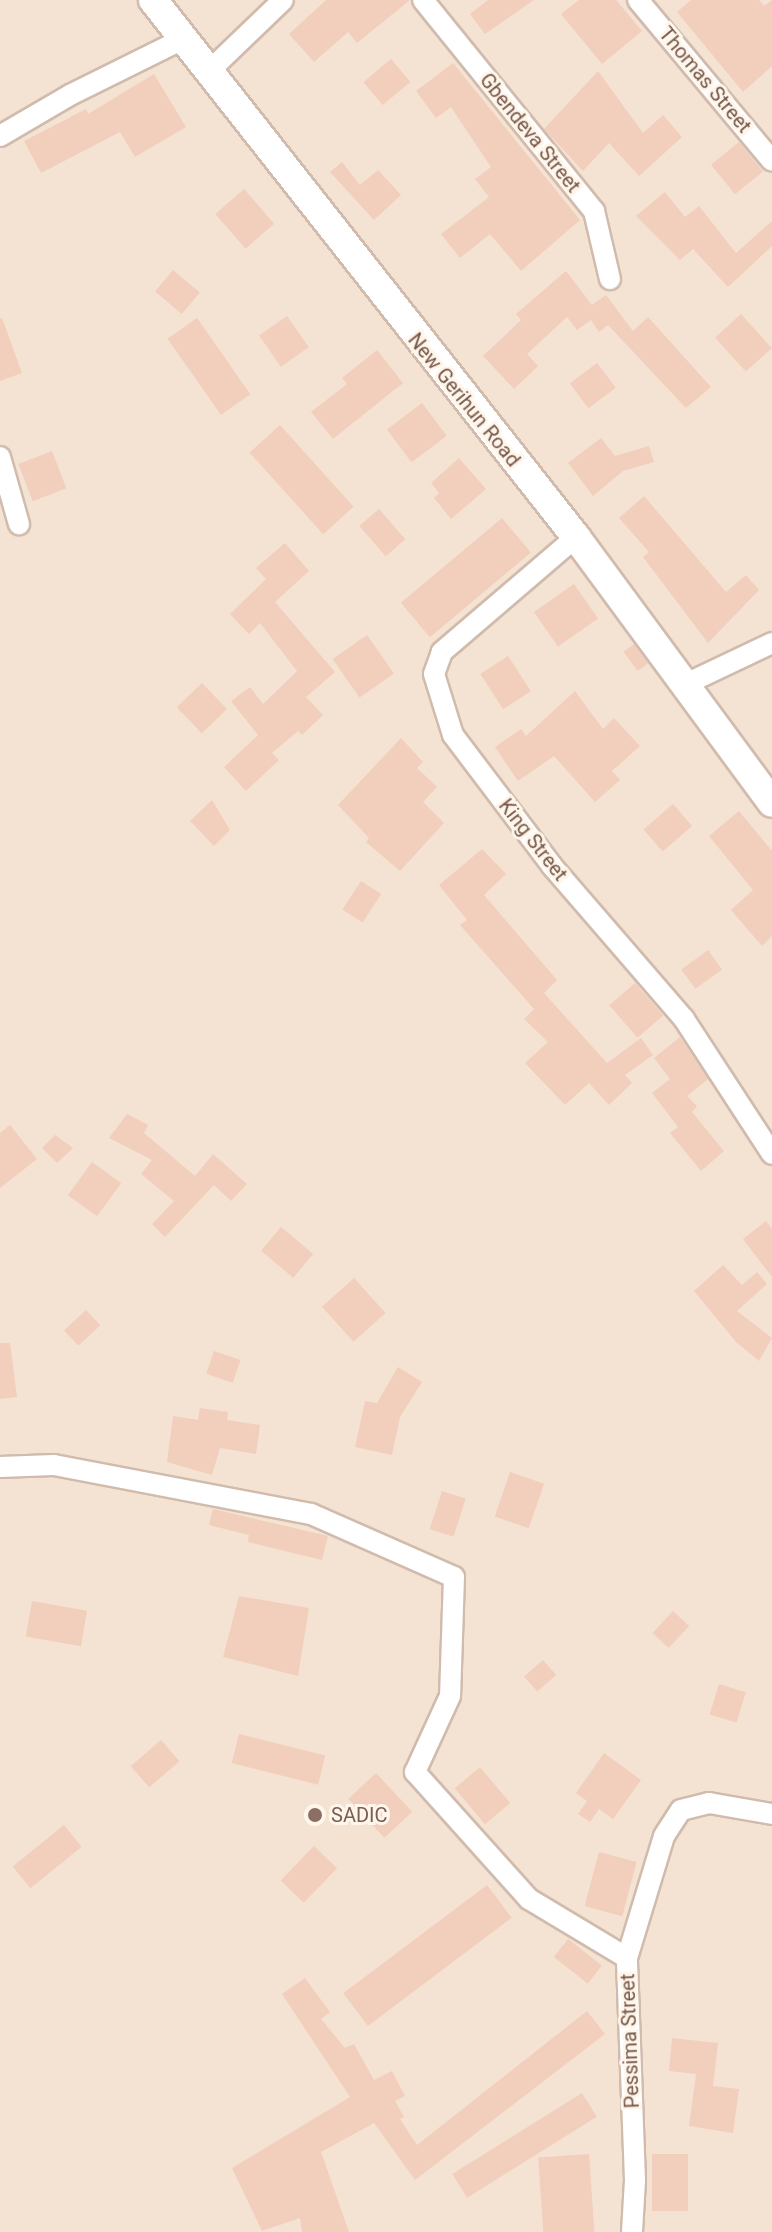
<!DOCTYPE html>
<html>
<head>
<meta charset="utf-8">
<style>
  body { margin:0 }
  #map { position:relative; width:772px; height:2232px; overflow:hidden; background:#fdf2e5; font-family:Roboto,sans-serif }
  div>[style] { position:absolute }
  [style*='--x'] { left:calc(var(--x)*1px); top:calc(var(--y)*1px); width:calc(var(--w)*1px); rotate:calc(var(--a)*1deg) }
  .residential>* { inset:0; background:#f4e3d3; transform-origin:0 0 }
  .building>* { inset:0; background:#f2cebc; transform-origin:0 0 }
  .roads { filter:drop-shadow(2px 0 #d0bbad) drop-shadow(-2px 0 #d0bbad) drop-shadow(0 2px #d0bbad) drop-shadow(0 -2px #d0bbad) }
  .street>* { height:20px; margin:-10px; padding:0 10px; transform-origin:10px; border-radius:10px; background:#fff }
  .secondary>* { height:28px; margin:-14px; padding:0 14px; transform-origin:14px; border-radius:14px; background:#fff }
  .dots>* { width:22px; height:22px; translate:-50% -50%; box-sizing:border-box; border:4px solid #fff6eb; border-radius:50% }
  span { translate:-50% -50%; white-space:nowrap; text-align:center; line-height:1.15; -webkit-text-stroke:6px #fff6eb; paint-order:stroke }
  .street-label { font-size:20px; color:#765649 }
  .education-label { font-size:20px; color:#785e54 }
  .left { translate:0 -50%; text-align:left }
</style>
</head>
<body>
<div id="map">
  <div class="residential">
    <div style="left:0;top:0;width:772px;height:2232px"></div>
  </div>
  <div class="building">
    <div style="clip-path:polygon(326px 0,410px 0,357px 43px,348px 32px,314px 62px,289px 34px)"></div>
    <div style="clip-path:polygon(488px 0,534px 0,485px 34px,470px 14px)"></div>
    <div style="clip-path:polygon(579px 0,616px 0,642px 31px,602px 64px,561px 14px)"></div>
    <div style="clip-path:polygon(691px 0,759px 0,764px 6px,772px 0,772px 66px,743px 92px,677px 12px)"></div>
    <div style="left:391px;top:59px;width:30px;height:36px;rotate:50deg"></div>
    <div style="clip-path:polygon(453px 63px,580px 220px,521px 271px,490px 234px,460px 258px,441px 234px,489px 197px,475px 179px,491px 167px,451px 107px,436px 118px,416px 91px)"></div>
    <div style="clip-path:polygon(598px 71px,643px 133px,663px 115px,682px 137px,639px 176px,609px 143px,583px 171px,544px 129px)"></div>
    <div style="clip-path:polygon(154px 74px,186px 127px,135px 157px,120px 132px,41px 173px,24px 141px,86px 109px,88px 114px)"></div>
    <div style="left:739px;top:142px;width:38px;height:36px;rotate:51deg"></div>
    <div style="clip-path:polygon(342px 162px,360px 185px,378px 170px,401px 195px,374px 220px,330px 172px)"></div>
    <div style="left:244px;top:189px;width:46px;height:38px;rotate:49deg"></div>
    <div style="clip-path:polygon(665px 192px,685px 217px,699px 206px,736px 253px,772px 221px,772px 246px,728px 287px,693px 249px,680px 260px,636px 216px)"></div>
    <div style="left:173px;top:270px;width:35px;height:28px;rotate:40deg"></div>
    <div style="clip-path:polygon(566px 271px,592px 305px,606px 295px,633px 331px,648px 317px,711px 387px,686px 408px,608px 325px,599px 332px,591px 320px,577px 330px,567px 317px,527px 354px,538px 366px,514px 389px,483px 356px,521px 320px,516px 314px)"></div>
    <div style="left:741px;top:314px;width:46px;height:35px;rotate:48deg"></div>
    <div style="left:287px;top:316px;width:38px;height:34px;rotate:55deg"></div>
    <div style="clip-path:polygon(2px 318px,22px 373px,0 381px,0 319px)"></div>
    <div style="left:197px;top:318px;width:93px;height:36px;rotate:55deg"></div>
    <div style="clip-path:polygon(377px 350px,403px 383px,333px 439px,311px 412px,347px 384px,342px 378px)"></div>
    <div style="left:597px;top:363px;width:31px;height:34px;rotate:53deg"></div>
    <div style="left:422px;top:403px;width:41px;height:44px;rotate:53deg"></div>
    <div style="left:280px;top:425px;width:110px;height:41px;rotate:48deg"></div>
    <div style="clip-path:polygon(601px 438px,615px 456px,649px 446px,654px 462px,623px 471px,593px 496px,568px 463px)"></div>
    <div style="left:52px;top:451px;width:40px;height:36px;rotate:69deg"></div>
    <div style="clip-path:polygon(459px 458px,486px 489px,451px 519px,434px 498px,439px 493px,431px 483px)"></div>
    <div style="clip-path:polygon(644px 496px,726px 592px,746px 575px,759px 590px,708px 643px,643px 557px,649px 552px,619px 518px)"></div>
    <div style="left:379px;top:509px;width:40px;height:26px;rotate:49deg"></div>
    <div style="left:502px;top:518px;width:45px;height:132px;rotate:50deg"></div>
    <div style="clip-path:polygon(285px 543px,309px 571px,275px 602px,335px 672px,306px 697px,323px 715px,302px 735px,298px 731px,272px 753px,279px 760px,246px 791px,224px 767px,258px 735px,231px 701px,250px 687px,263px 704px,297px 671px,260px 623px,249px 634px,230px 614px,266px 579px,256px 568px)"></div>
    <div style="left:574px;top:584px;width:42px;height:49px;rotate:55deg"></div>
    <div style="left:367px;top:635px;width:47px;height:42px;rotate:55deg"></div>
    <div style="left:634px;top:644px;width:24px;height:13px;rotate:54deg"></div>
    <div style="left:508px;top:656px;width:42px;height:33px;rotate:57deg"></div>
    <div style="left:202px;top:683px;width:36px;height:35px;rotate:46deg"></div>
    <div style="clip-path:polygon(575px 691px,603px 729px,614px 718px,640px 746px,612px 771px,620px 780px,595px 802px,554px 756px,518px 781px,495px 747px,521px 729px,526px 736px)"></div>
    <div style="clip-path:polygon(401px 738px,423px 762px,417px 768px,437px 787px,423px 802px,444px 823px,400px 871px,366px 842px,369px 838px,338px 805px)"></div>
    <div style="clip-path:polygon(212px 800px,230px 830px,214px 846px,190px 821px)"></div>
    <div style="left:673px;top:804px;width:29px;height:39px;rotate:49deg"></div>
    <div style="clip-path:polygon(739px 811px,772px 851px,772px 936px,762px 946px,731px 910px,753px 890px,709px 836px)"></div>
    <div style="clip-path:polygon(482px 849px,506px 874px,484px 895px,557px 980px,544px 993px,607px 1063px,641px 1038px,653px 1055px,625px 1075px,632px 1083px,609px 1105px,589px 1083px,565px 1105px,525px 1063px,548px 1042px,524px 1019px,534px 1009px,460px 925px,467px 920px,439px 885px)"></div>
    <div style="left:361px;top:881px;width:24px;height:34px;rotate:33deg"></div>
    <div style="left:708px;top:950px;width:24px;height:33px;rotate:54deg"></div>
    <div style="left:635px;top:983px;width:43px;height:34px;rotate:49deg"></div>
    <div style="clip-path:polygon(680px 1037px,708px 1079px,687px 1096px,697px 1106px,692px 1112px,724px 1151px,701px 1171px,670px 1133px,678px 1127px,652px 1093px,670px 1079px,654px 1058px)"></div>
    <div style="clip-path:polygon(127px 1114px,148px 1125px,144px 1133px,195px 1176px,213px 1154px,247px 1184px,231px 1201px,214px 1185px,165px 1237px,152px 1224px,174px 1201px,141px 1174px,152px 1160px,109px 1138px)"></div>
    <div style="clip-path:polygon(10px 1125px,37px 1159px,0 1188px,0 1133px)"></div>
    <div style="clip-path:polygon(55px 1135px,73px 1148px,57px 1163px,42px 1148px)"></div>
    <div style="left:92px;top:1162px;width:36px;height:41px;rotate:36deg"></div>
    <div style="clip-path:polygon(766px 1221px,772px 1229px,772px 1277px,743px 1239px)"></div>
    <div style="left:281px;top:1227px;width:42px;height:31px;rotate:40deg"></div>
    <div style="clip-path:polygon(723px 1265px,742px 1285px,757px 1272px,767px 1284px,737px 1311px,772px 1338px,759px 1361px,736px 1342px,694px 1291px)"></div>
    <div style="left:354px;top:1278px;width:47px;height:43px;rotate:48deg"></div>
    <div style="left:86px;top:1310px;width:21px;height:30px;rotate:47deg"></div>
    <div style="clip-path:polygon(0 1343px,10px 1343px,17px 1397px,0 1399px)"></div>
    <div style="left:214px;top:1351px;width:28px;height:24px;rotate:19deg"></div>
    <div style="clip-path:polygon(398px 1367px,422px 1382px,400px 1417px,392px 1455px,355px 1447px,365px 1401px,377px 1403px)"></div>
    <div style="clip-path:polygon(200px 1408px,228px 1412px,227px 1420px,260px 1425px,256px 1454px,220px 1448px,212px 1475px,167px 1462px,173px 1416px,198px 1420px)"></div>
    <div style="left:510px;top:1472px;width:36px;height:47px;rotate:19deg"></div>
    <div style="left:442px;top:1491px;width:25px;height:40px;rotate:18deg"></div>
    <div style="clip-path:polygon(213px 1509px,328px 1536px,322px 1560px,248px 1542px,249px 1535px,209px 1525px)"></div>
    <div style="clip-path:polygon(239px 1596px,309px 1608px,298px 1676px,223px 1657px)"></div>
    <div style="left:32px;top:1601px;width:56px;height:36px;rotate:10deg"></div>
    <div style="left:673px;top:1611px;width:22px;height:30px;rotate:43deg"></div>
    <div style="left:543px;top:1660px;width:20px;height:25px;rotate:49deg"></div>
    <div style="left:719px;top:1684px;width:28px;height:32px;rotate:17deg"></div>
    <div style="left:239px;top:1734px;width:89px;height:30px;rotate:14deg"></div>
    <div style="left:161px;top:1740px;width:28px;height:40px;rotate:49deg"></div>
    <div style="clip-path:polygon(604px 1753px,641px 1780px,613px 1819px,599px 1809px,590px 1822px,578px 1814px,587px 1801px,576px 1793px)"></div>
    <div style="left:480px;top:1767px;width:47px;height:33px;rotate:50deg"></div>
    <div style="left:376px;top:1773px;width:53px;height:38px;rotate:47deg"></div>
    <div style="left:64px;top:1825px;width:28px;height:66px;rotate:51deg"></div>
    <div style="left:314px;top:1846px;width:32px;height:48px;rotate:44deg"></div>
    <div style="left:599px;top:1852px;width:39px;height:56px;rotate:15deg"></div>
    <div style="left:487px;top:1885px;width:41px;height:180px;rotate:53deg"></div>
    <div style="left:568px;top:1939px;width:43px;height:23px;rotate:38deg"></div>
    <div style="clip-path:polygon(305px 1978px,330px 2012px,321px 2019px,345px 2048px,354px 2044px,374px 2080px,392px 2071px,405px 2096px,395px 2101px,404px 2117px,400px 2119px,417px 2145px,587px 2011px,605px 2034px,415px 2180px,374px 2123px,321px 2152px,349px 2232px,302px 2232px,300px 2218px,262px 2231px,232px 2168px,350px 2097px,282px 1994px)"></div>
    <div style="clip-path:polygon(672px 2038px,718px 2043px,713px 2086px,739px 2089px,733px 2133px,689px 2126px,696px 2074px,669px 2071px)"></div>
    <div style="left:582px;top:2093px;width:28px;height:153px;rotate:58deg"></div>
    <div style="left:589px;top:2154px;width:78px;height:51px;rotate:86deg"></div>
    <div style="left:652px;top:2154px;width:36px;height:57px"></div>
  </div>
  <div class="roads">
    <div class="street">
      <div style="--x:423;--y:0;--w:272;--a:51"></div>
      <div style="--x:594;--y:211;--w:70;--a:76.8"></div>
      <div style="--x:638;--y:0;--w:209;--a:50.2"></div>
      <div style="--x:207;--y:73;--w:105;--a:-43.8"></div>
      <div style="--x:0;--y:136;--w:81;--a:-30.4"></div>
      <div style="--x:70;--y:95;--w:126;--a:-26.4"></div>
      <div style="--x:0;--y:457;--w:70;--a:74.2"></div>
      <div style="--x:576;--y:537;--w:177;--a:139.4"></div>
      <div style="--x:442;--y:652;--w:23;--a:110"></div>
      <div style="--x:434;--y:674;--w:64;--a:72.7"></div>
      <div style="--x:453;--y:735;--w:164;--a:52.9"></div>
      <div style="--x:552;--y:866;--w:202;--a:49.2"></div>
      <div style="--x:684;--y:1019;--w:161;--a:56.9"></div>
      <div style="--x:688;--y:683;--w:93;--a:-25.5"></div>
      <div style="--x:0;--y:1467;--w:54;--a:-2.1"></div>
      <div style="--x:54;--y:1465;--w:262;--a:10.8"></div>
      <div style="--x:311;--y:1514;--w:156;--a:23.8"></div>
      <div style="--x:454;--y:1577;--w:119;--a:91.9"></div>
      <div style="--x:450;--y:1696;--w:84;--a:114.7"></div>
      <div style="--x:415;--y:1772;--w:171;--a:48.1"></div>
      <div style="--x:529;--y:1899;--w:114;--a:31"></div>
      <div style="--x:632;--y:2232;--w:52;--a:-86.7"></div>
      <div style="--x:635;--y:2180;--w:222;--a:-92.1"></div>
      <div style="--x:627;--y:1958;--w:127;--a:-73.1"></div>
      <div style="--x:664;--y:1836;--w:31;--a:-57"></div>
      <div style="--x:681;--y:1810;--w:29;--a:-14"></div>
      <div style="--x:709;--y:1803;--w:64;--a:9.9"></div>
    </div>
    <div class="secondary">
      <div style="--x:153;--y:0;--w:684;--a:51.77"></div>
      <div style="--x:576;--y:537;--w:330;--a:53.6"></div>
    </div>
  </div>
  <div class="dots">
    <div style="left:315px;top:1815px;background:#8d6e63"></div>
  </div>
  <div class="street-label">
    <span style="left:705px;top:80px;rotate:50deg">Thomas Street</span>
    <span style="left:530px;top:133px;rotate:51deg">Gbendeva Street</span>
    <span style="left:464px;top:400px;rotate:51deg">New Gerihun Road</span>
    <span style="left:533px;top:840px;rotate:52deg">King Street</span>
    <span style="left:630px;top:2041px;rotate:-92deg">Pessima Street</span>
  </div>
  <div class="education-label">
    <span class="left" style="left:331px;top:1815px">SADIC</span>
  </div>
</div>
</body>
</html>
